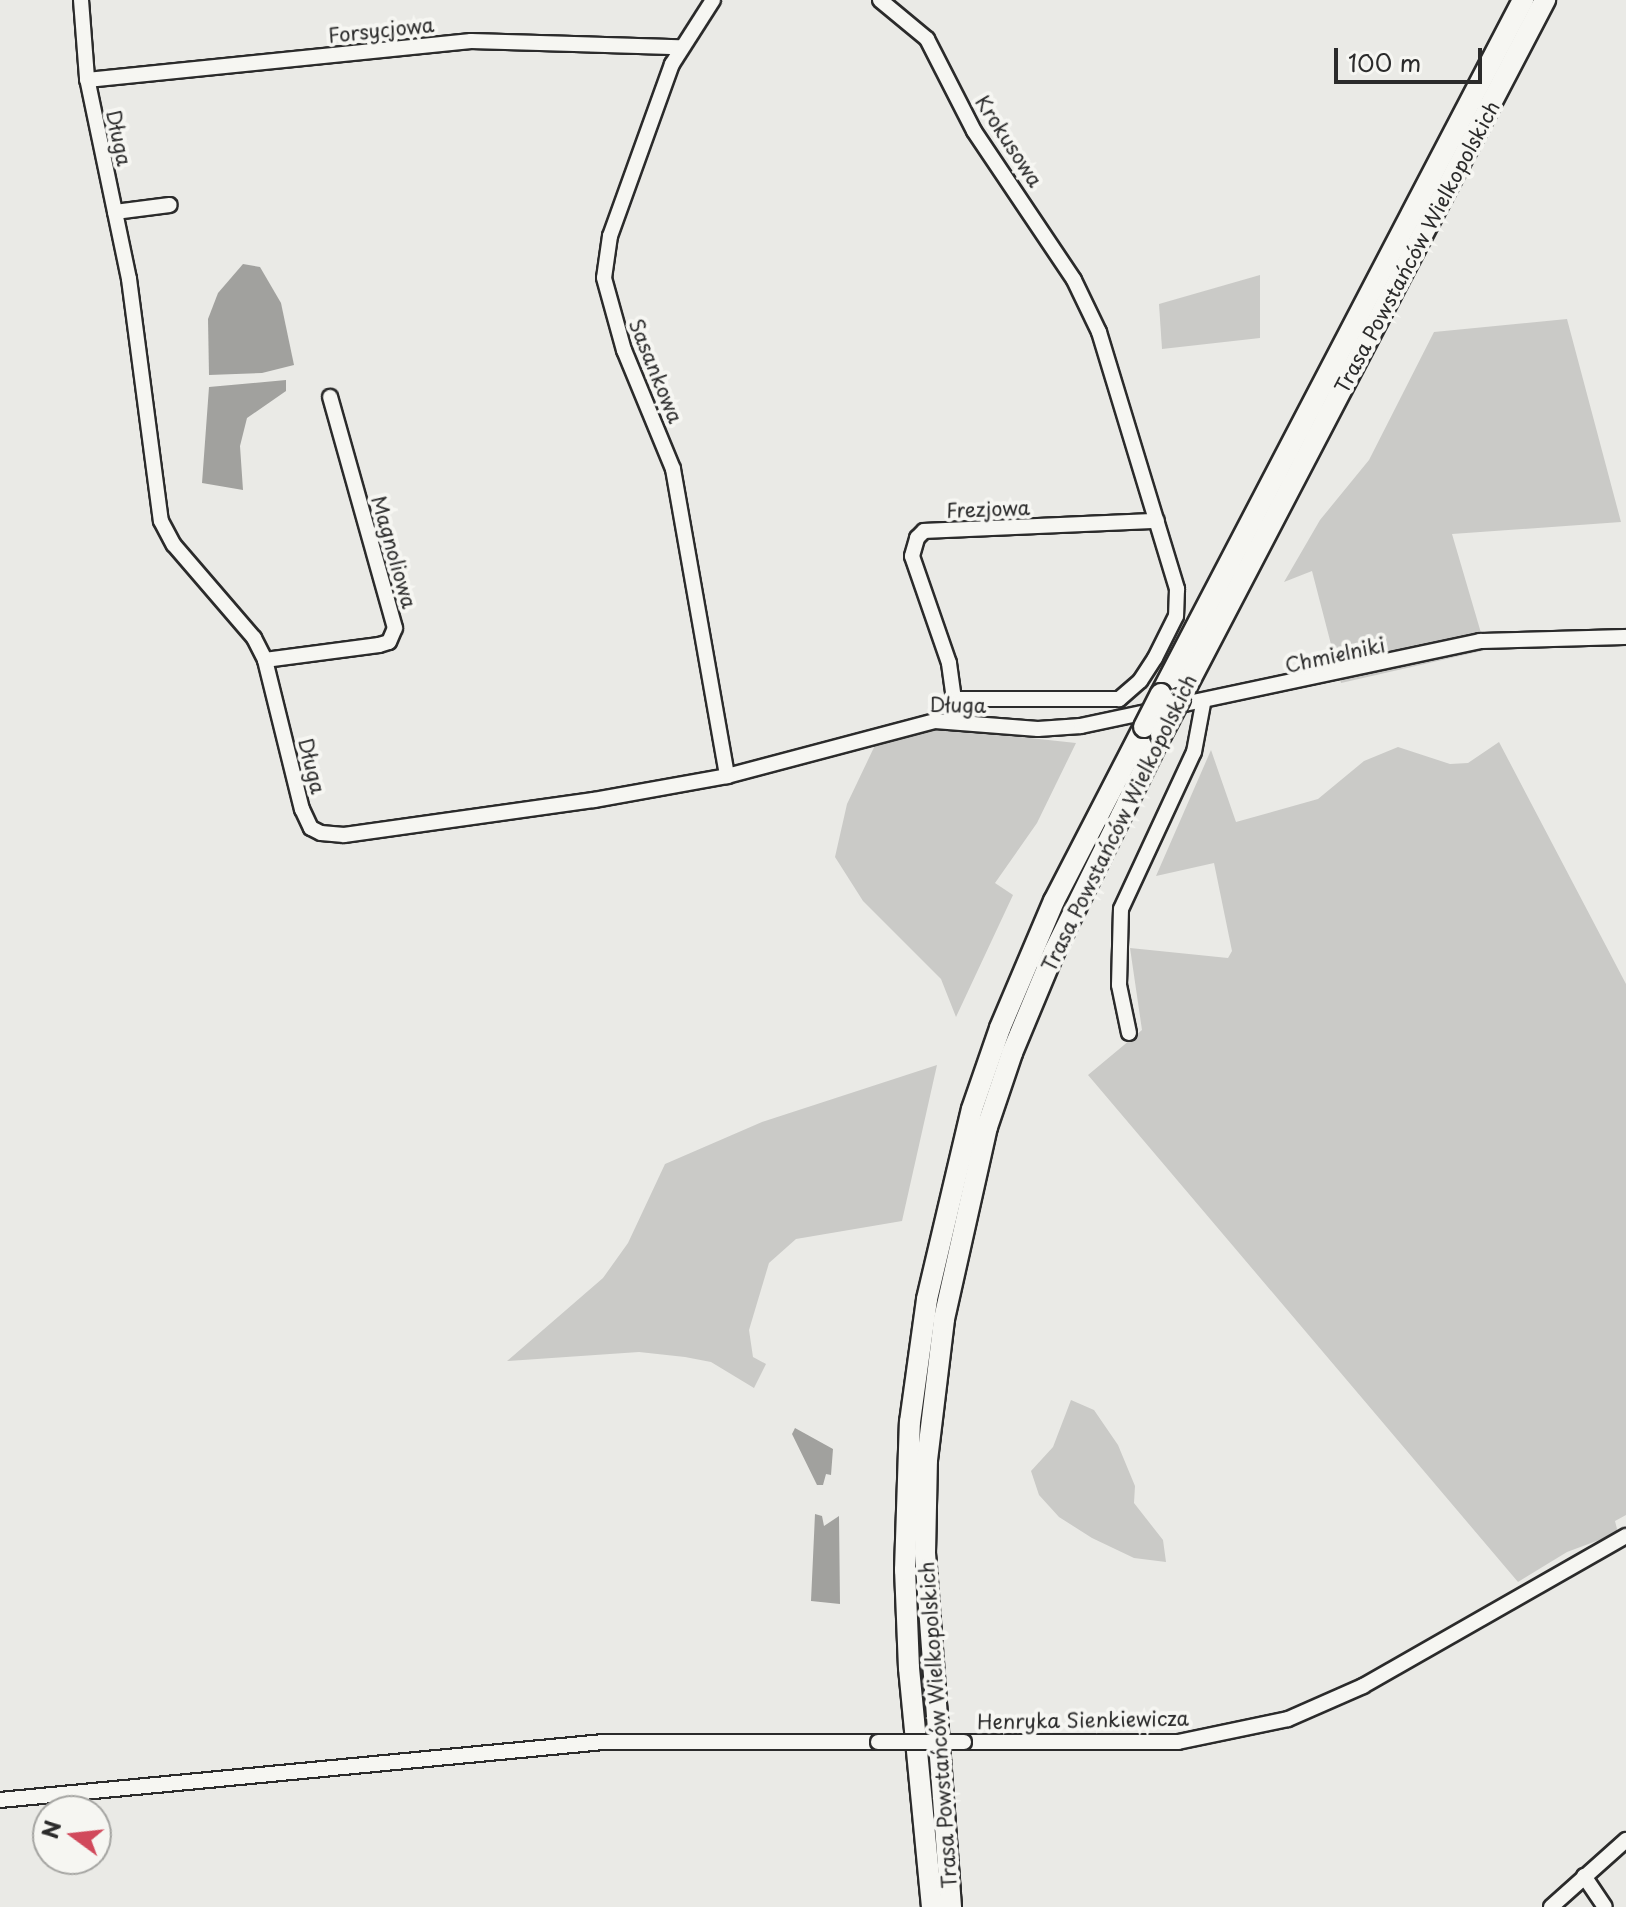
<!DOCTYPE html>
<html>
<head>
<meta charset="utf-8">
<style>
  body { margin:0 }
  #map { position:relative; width:1626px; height:1907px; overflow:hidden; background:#eaeae6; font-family:"Playpen Sans",sans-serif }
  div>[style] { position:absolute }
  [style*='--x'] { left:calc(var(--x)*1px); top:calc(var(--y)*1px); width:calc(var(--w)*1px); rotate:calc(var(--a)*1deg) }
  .green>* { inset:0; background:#cacac7 }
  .water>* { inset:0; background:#a1a19e }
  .roads { filter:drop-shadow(2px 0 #2b2b2b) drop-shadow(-2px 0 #2b2b2b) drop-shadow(0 2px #2b2b2b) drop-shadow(0 -2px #2b2b2b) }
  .minor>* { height:14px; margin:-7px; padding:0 7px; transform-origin:7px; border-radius:7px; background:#f6f6f2 }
  .highway>* { height:20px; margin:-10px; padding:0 10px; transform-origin:10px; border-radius:10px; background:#f6f6f2 }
  .bridges { filter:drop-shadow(2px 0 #2b2b2b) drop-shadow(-2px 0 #2b2b2b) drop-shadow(0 2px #2b2b2b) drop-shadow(0 -2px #2b2b2b) }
  .minor-bridge>* { height:14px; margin:-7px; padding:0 7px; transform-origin:7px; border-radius:7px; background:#f6f6f2 }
  .highway-bridge>* { height:20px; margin:-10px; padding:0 10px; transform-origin:10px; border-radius:10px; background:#f6f6f2 }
  span { translate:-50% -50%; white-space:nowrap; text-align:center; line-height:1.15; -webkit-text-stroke:8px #f6f6f2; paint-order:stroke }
  .street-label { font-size:20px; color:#2b2b2b }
  .north { position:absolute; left:32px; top:1795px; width:80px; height:80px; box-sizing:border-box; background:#f6f6f2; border:2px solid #a5a5a2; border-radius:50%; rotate:285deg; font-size:22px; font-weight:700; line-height:32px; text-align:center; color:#2b2b2b }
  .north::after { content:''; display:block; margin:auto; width:28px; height:36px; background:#d1495b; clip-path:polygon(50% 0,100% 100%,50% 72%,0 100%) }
  .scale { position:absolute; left:1334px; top:48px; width:148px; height:36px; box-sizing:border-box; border:4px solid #2b2b2b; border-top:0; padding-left:10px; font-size:24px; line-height:28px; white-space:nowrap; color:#2b2b2b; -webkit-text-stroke:6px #f6f6f2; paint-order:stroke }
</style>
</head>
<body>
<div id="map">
  <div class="green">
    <div style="clip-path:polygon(1260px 275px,1260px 338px,1162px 349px,1159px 304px)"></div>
    <div style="clip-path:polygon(1567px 319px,1621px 522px,1452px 534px,1486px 650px,1341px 683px,1312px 571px,1284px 582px,1320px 520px,1369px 460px,1434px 332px)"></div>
    <div style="clip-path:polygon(938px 728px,1076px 743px,1037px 823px,995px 883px,1013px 895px,956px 1017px,941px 979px,863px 901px,835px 857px,847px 804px,878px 739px)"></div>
    <div style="clip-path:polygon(1499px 742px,1626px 984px,1626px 1515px,1615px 1521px,1618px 1533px,1567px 1552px,1518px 1582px,1088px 1075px,1142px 1030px,1130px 948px,1228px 958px,1232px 951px,1214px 863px,1156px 876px,1211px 750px,1236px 822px,1318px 799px,1364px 761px,1398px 747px,1450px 764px,1468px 763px)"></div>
    <div style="clip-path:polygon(937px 1065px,902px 1221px,796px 1239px,769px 1263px,749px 1330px,753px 1357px,766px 1364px,754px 1388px,711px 1362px,685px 1357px,639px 1352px,507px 1361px,603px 1278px,628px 1243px,665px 1164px,762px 1122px)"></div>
    <div style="clip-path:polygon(1071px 1400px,1094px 1410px,1118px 1445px,1135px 1486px,1134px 1503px,1163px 1540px,1166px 1562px,1134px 1558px,1092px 1538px,1059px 1517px,1039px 1495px,1031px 1471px,1053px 1447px)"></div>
  </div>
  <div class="water">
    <div style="clip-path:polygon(243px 264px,260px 267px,281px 303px,294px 365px,262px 373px,209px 375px,208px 319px,218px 293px)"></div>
    <div style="clip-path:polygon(286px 380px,286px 391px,247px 418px,240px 446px,243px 490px,202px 483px,209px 387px)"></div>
    <div style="clip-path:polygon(795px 1428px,833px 1449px,831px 1475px,826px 1474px,823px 1485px,817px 1485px,792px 1434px)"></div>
    <div style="clip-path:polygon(815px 1514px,822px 1516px,824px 1526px,839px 1516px,840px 1604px,811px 1601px)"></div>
  </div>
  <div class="roads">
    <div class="minor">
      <div style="--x:81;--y:0;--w:78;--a:85.6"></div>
      <div style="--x:87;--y:78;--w:205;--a:78.2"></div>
      <div style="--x:129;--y:279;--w:244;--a:82.5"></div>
      <div style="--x:161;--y:521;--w:27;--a:62"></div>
      <div style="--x:174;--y:545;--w:123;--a:49.3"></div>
      <div style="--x:254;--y:638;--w:25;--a:63"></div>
      <div style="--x:265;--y:660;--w:154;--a:76.1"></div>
      <div style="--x:302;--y:809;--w:21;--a:65"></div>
      <div style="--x:311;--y:828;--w:11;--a:27"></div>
      <div style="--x:321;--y:833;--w:23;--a:5"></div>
      <div style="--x:344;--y:835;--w:252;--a:-8"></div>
      <div style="--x:594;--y:800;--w:135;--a:-10.2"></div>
      <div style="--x:727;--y:776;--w:215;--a:-14.8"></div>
      <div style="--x:935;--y:721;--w:103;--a:4.4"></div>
      <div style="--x:1038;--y:729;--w:43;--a:-4"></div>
      <div style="--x:1081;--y:726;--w:408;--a:-12"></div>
      <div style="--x:1480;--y:641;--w:146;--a:-1.6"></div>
      <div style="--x:713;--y:0;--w:76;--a:122.6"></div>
      <div style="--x:672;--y:64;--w:183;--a:109.8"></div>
      <div style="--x:610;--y:236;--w:42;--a:98.1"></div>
      <div style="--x:604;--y:278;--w:75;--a:74.5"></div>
      <div style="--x:624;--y:350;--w:129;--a:67.6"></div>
      <div style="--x:673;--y:469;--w:312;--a:80"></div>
      <div style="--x:880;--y:0;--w:61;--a:39.7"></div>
      <div style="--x:927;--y:39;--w:103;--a:62.9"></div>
      <div style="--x:974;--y:131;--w:179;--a:56.1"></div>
      <div style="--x:1074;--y:280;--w:58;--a:64.3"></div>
      <div style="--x:1099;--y:332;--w:269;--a:73.1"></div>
      <div style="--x:1177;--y:589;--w:27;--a:92"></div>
      <div style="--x:1176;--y:616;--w:47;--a:116.6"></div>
      <div style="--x:1155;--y:658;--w:27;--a:123"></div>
      <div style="--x:1140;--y:681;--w:28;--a:139"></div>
      <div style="--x:1119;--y:699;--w:162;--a:180"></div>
      <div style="--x:87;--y:80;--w:386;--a:-5.8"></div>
      <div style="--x:471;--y:41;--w:208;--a:1.7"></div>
      <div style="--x:115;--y:212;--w:55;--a:-7.3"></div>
      <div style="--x:265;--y:660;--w:115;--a:-7.5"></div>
      <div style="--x:379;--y:645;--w:10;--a:-17"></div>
      <div style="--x:389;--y:642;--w:15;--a:-67"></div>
      <div style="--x:395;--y:628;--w:240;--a:-105.7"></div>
      <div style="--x:957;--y:721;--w:59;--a:-97.9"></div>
      <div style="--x:949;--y:663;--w:113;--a:-109.1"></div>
      <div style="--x:912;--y:556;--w:19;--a:-74"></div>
      <div style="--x:917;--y:538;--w:10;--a:-45"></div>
      <div style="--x:924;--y:531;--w:233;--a:-2.5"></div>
      <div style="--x:1129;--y:1033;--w:49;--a:-101.8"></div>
      <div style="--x:1119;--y:985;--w:76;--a:-88.5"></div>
      <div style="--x:1121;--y:909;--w:173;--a:-65.1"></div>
      <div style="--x:1194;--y:752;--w:49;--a:-79.4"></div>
      <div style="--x:964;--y:1742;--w:214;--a:0"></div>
      <div style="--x:1178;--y:1742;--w:112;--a:-11.8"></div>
      <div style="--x:1288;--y:1719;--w:82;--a:-23.7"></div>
      <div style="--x:1363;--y:1686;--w:303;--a:-29.7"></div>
      <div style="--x:0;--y:1800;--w:606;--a:-5.49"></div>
      <div style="--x:603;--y:1742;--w:275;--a:0"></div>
      <div style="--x:1584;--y:1876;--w:37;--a:56"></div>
      <div style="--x:1551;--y:1907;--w:101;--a:-41.8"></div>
    </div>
    <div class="highway">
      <div style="--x:1161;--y:694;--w:783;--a:-62.45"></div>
      <div style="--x:1180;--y:699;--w:789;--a:-62.43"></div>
      <div style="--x:932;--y:1907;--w:240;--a:-95.5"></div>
      <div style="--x:909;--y:1668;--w:98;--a:-92.3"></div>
      <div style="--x:905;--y:1570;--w:148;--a:-88.1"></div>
      <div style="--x:910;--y:1422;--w:124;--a:-82.1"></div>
      <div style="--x:927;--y:1299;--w:195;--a:-76.7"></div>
      <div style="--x:972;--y:1109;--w:86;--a:-70.9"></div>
      <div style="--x:1000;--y:1028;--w:138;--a:-67"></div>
      <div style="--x:1054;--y:901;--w:196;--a:-62.7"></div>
      <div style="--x:951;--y:1907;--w:355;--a:-94.2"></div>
      <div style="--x:925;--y:1553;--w:93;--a:-88.8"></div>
      <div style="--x:927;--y:1460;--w:142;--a:-83.1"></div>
      <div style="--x:944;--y:1319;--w:197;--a:-77.4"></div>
      <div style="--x:987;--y:1127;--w:78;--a:-71.3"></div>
      <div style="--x:1012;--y:1053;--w:109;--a:-67.4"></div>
      <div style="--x:1054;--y:952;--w:242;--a:-63.8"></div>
    </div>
  </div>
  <div class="bridges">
    <div class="minor-bridge">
      <div style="--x:878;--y:1742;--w:86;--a:0"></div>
    </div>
    <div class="highway-bridge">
      <div style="--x:1144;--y:727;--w:37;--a:-63"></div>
      <div style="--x:1161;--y:735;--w:41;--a:-62.2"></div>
    </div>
  </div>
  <div class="street-label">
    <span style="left:381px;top:30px;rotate:-6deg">Forsycjowa</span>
    <span style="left:119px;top:138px;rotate:78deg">Długa</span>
    <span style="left:1009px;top:141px;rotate:57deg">Krokusowa</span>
    <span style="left:1417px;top:247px;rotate:-62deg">Trasa Powstańców Wielkopolskich</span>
    <span style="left:656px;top:371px;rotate:68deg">Sasankowa</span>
    <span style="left:988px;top:509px;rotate:-2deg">Frezjowa</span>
    <span style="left:394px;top:552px;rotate:74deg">Magnoliowa</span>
    <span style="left:1335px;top:655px;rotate:-12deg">Chmielniki</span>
    <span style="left:958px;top:705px;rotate:1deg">Długa</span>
    <span style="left:312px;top:766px;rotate:76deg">Długa</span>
    <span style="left:1119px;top:823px;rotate:-64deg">Trasa Powstańców Wielkopolskich</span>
    <span style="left:1083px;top:1720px;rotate:-1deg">Henryka Sienkiewicza</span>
    <span style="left:938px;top:1725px;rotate:-94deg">Trasa Powstańców Wielkopolskich</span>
  </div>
  <div class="north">N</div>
  <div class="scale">100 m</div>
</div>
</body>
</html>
